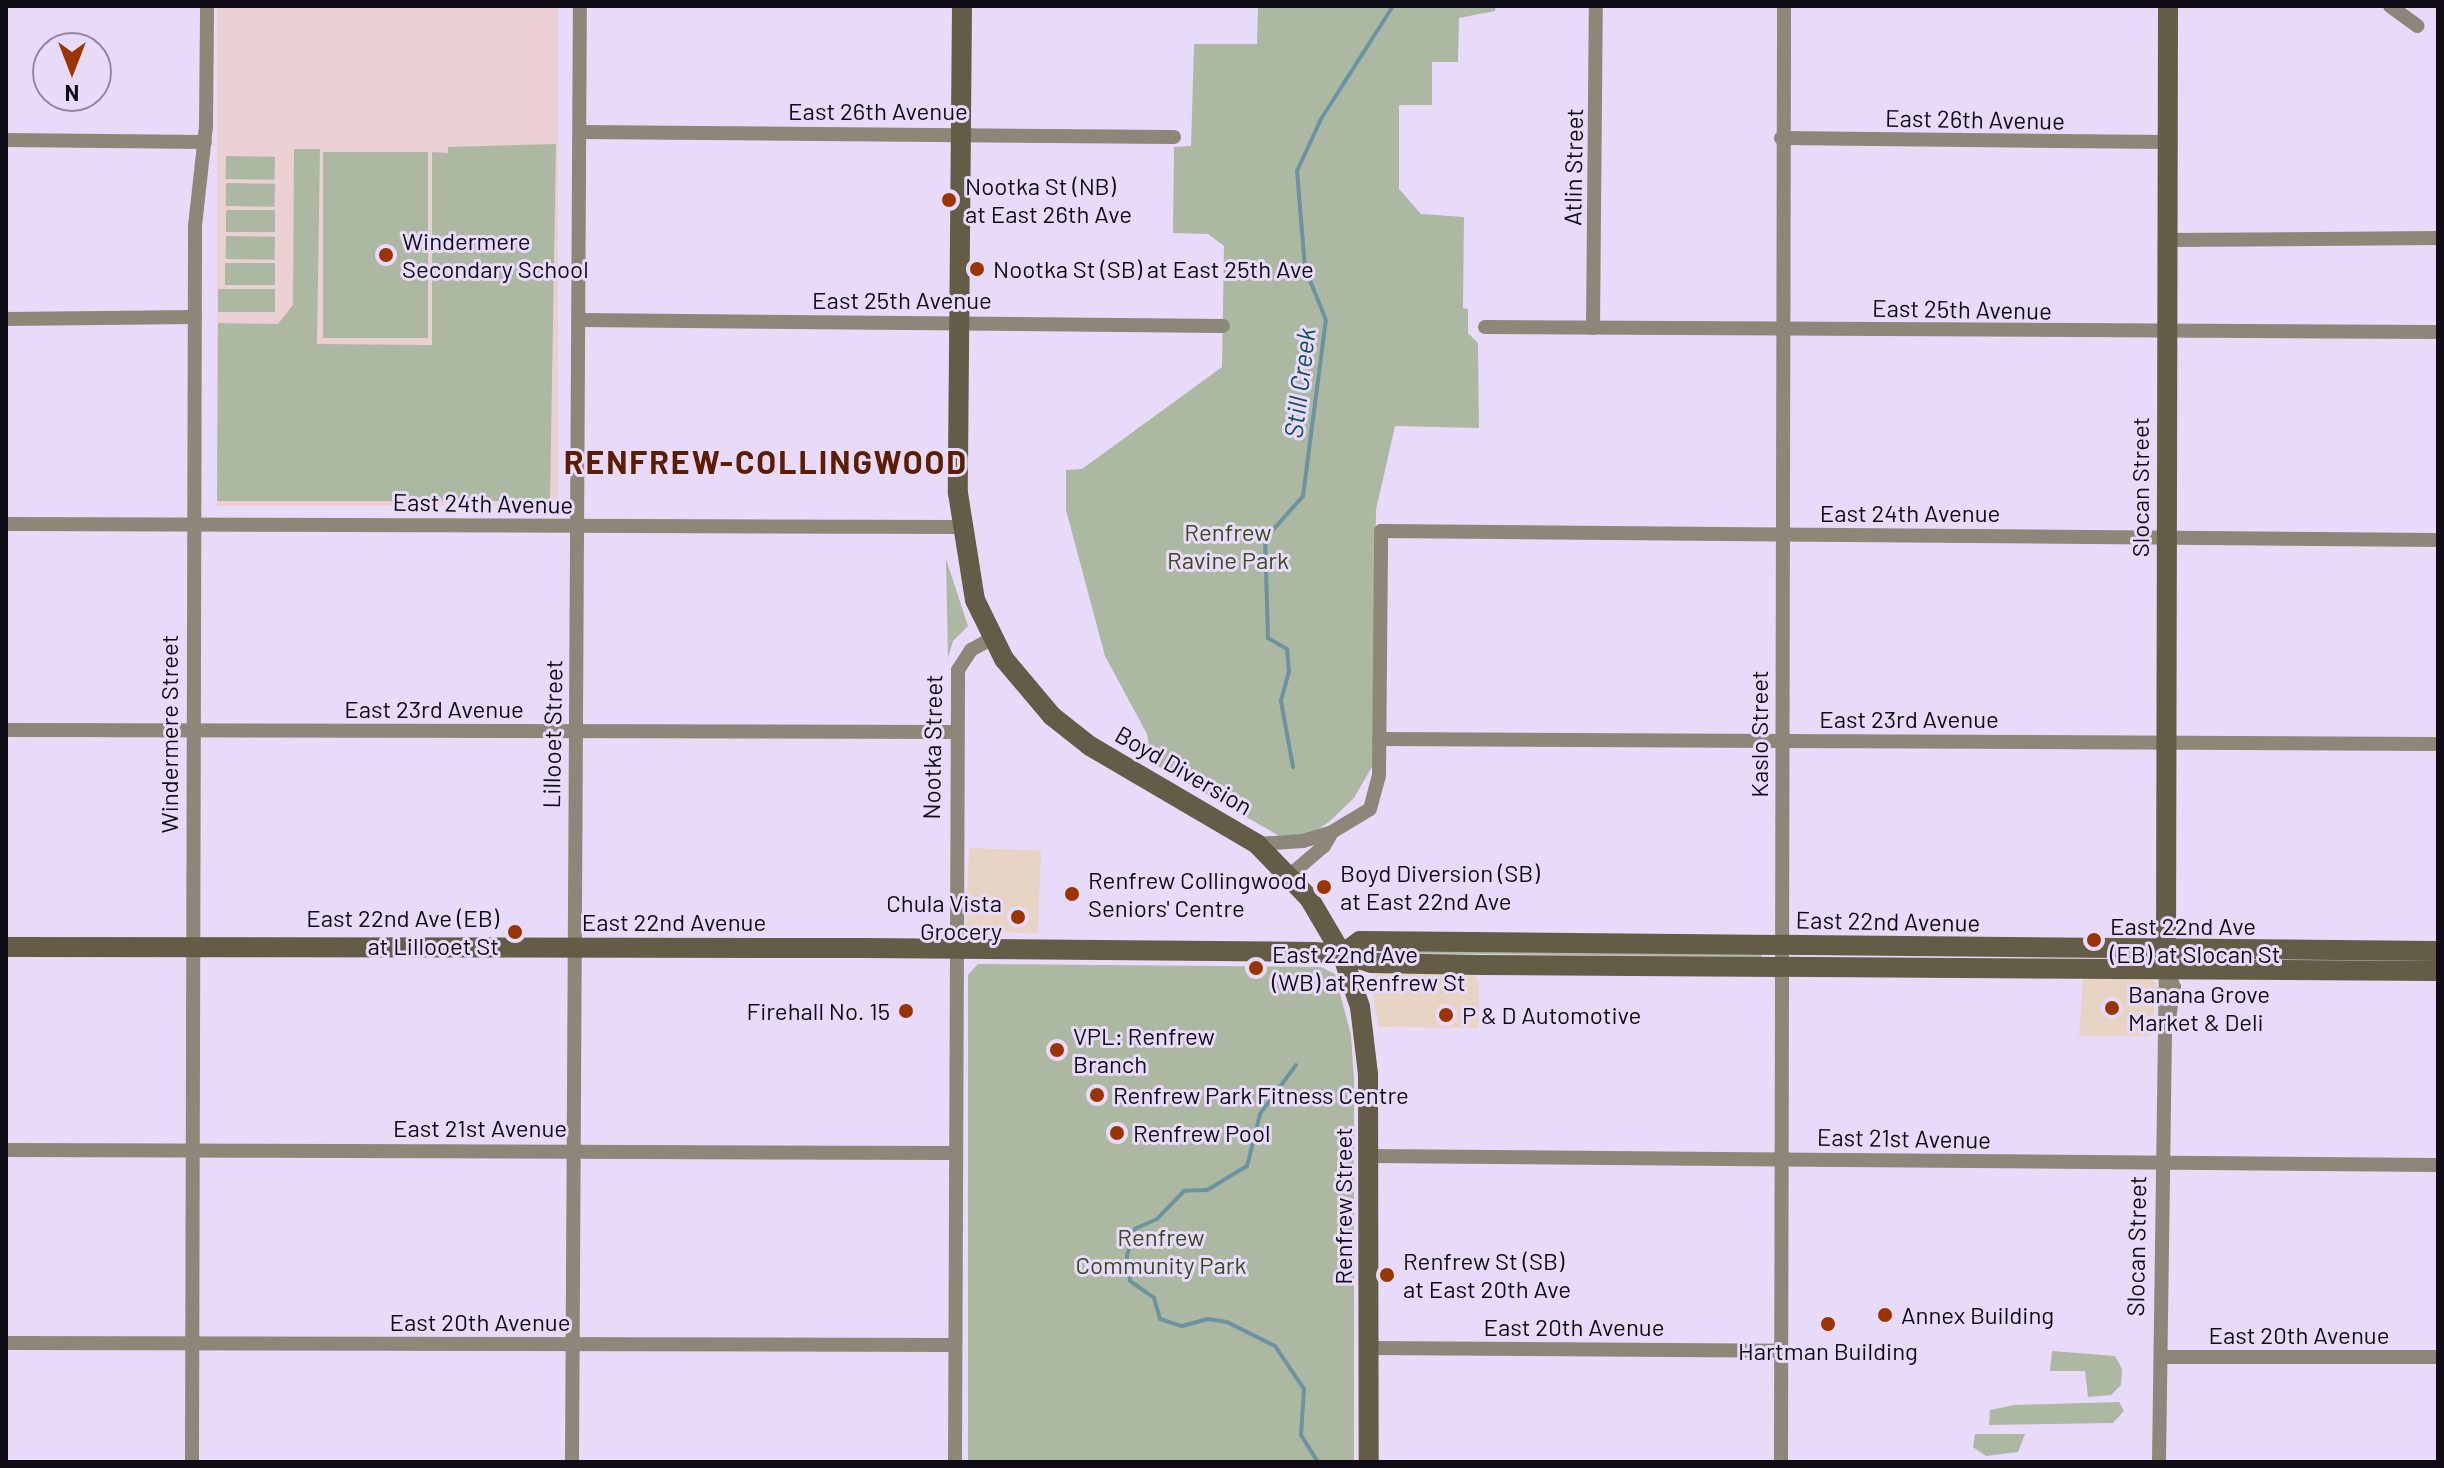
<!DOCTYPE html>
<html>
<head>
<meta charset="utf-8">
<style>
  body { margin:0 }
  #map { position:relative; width:2444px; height:1468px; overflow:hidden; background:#e8dbf9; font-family:Barlow,sans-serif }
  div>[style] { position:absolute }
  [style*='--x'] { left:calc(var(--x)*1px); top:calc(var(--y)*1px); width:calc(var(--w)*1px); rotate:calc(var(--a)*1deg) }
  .commercial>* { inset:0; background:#e7d4c4; transform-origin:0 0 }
  .education>* { inset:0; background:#ebd0d3; transform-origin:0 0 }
  .green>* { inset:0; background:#adb8a3; transform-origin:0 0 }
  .stream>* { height:4px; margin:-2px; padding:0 2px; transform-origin:2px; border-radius:2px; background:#6c94a0 }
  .street>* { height:14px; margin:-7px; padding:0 7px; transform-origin:7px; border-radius:7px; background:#8d8779 }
  .secondary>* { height:20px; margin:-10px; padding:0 10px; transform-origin:10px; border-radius:10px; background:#655c48 }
  .dots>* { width:22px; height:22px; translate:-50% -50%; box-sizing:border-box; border:4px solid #e8dbf9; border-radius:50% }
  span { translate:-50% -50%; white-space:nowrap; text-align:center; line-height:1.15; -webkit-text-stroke:6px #e8dbf9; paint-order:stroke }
  .street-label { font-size:24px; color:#100c16 }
  .poi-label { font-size:24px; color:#100c16 }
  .left { translate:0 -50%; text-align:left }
  .right { translate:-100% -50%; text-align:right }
  .park-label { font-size:24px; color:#374b1b }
  .water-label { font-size:26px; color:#144e5c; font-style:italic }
  .district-label { font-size:32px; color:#5c1d00; font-weight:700; letter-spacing:2px }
  .frame { position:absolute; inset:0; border:8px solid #100c16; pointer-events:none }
  .north { position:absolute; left:32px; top:32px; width:80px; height:80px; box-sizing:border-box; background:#e8dbf9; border:2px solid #92889e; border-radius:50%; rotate:180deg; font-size:22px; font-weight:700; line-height:32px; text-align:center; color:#100c16 }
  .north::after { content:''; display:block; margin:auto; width:28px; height:36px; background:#9a3502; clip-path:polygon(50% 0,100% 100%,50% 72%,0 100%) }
</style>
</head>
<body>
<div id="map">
  <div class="commercial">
    <div style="left:969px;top:848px;width:72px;height:83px;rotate:2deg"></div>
    <div style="clip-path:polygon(1379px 972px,1474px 972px,1479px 983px,1479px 1028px,1379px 1027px,1370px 983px)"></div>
    <div style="clip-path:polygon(2132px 976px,2150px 978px,2157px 984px,2151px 1036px,2079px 1036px,2083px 979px)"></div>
  </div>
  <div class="education">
    <div style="left:217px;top:6px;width:341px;height:500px"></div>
  </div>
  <div class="green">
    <div style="clip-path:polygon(1258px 6px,1496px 6px,1495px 11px,1459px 18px,1458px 62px,1432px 62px,1432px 105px,1399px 105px,1399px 189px,1421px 214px,1464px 217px,1463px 308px,1468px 309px,1468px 333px,1478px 343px,1479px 428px,1395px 426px,1376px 510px,1373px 765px,1354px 798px,1329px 822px,1309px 835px,1281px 837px,1152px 763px,1147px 734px,1105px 656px,1066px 510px,1066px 470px,1082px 469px,1222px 367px,1224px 246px,1208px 234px,1173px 233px,1174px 147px,1191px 146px,1194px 44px,1257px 44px)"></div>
    <div style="clip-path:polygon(556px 144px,550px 501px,217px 501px,218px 323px,278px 324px,293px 305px,294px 149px,320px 149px,317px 344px,432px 345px,432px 152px,448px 153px,448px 147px)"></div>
    <div style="left:323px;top:152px;width:105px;height:186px"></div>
    <div style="left:226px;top:156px;width:49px;height:23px;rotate:1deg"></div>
    <div style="left:226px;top:183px;width:49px;height:23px;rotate:1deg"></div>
    <div style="left:226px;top:210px;width:49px;height:22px"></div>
    <div style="left:226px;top:236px;width:49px;height:23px;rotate:1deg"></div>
    <div style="left:225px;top:263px;width:50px;height:22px"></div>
    <div style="left:218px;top:289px;width:57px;height:23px"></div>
    <div style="clip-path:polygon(946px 559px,968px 626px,953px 641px,948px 658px)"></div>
    <div style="clip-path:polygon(1464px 950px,1760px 954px,1762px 957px,1370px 953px)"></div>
    <div style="clip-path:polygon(978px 964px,1321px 967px,1335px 974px,1351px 1035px,1354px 1080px,1354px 1462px,968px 1462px,968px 975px)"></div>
    <div style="clip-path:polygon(2052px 1351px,2115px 1356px,2122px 1369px,2121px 1385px,2111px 1395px,2088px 1397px,2085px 1371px,2050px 1371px)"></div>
    <div style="clip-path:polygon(2119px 1402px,2124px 1411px,2113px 1423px,1989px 1425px,1990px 1410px,2014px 1405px)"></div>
    <div style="clip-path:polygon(1975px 1434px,2025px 1434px,2018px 1452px,1986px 1456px,1973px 1447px)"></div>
  </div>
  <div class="stream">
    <div style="--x:1293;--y:767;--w:67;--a:-100.3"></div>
    <div style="--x:1281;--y:701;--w:31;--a:-75"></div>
    <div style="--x:1289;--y:671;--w:22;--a:-95"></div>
    <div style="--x:1287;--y:649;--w:22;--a:-150"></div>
    <div style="--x:1268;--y:638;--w:99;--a:-91.7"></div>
    <div style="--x:1265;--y:539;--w:57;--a:-48.5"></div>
    <div style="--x:1303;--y:496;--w:177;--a:-82.6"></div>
    <div style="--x:1326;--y:320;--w:56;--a:-112"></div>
    <div style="--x:1305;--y:268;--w:97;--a:-94.7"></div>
    <div style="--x:1297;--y:171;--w:57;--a:-65.2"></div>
    <div style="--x:1321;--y:119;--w:134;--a:-57.5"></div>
    <div style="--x:1296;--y:1065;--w:61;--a:126.3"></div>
    <div style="--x:1260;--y:1114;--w:54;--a:104"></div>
    <div style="--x:1247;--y:1166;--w:47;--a:149"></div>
    <div style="--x:1207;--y:1190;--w:23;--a:178"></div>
    <div style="--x:1184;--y:1191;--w:39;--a:134"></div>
    <div style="--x:1157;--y:1219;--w:24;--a:156"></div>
    <div style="--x:1135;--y:1229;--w:28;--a:107"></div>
    <div style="--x:1127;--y:1256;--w:25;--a:83"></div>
    <div style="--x:1130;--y:1281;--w:29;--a:35"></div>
    <div style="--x:1154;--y:1298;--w:22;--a:74"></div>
    <div style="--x:1160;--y:1319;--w:23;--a:18"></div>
    <div style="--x:1182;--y:1326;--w:27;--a:-15"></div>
    <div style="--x:1208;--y:1319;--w:19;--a:9"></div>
    <div style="--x:1227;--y:1322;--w:54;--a:26.6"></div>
    <div style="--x:1275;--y:1346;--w:52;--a:56"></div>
    <div style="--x:1304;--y:1389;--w:46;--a:93.7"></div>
    <div style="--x:1301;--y:1435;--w:32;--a:58"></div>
  </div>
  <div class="street">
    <div style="--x:2390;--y:6;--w:34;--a:36"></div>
    <div style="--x:581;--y:132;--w:593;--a:0.48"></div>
    <div style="--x:1781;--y:138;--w:387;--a:0.6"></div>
    <div style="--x:6;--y:140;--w:199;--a:0.6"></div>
    <div style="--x:2167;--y:240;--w:271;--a:-0.4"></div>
    <div style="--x:6;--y:319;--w:189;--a:-0.6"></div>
    <div style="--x:580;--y:320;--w:643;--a:0.53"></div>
    <div style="--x:1485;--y:327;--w:953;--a:0.3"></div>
    <div style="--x:1593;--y:328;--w:322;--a:-89.5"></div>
    <div style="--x:6;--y:524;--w:954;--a:0.18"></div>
    <div style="--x:6;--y:730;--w:951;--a:0.12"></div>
    <div style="--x:1379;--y:739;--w:1059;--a:0.27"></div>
    <div style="--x:1257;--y:844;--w:46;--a:-3.7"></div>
    <div style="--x:1303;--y:841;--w:30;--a:-17"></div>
    <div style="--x:1290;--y:875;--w:45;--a:-40.5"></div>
    <div style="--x:1324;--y:846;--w:16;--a:-60"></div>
    <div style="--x:1332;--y:832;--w:44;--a:-31.2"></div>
    <div style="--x:1370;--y:809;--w:34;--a:-75"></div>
    <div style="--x:1379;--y:776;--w:245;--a:-89.5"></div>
    <div style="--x:1381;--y:531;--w:1057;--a:0.49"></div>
    <div style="--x:2166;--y:969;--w:20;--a:66"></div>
    <div style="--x:2174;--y:987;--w:36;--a:99"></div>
    <div style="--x:6;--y:1150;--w:947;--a:0.18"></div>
    <div style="--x:1369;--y:1156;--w:1069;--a:0.48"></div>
    <div style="--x:6;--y:1343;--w:948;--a:0.12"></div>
    <div style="--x:1369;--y:1348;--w:411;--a:0.4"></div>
    <div style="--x:2161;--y:1357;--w:277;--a:0"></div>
    <div style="--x:192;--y:1462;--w:1236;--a:-89.86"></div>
    <div style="--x:195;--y:226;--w:100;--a:-83.7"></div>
    <div style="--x:206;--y:127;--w:121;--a:-89.5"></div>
    <div style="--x:572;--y:1462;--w:1456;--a:-89.69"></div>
    <div style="--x:955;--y:1462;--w:792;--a:-89.78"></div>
    <div style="--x:958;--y:670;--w:24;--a:-57"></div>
    <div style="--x:971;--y:650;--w:23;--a:-29"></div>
    <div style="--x:1781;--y:1462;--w:1456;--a:-89.88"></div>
    <div style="--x:2159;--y:1462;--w:493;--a:-89.2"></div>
  </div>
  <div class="secondary">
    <div style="--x:962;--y:6;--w:487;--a:90.5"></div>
    <div style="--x:958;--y:493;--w:108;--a:81"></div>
    <div style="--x:975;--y:600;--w:66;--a:63.8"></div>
    <div style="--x:1004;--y:659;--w:75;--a:49.9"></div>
    <div style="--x:1052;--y:716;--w:48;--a:38.3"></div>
    <div style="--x:1090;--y:746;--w:194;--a:30.4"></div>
    <div style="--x:1257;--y:844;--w:75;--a:46.1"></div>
    <div style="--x:1309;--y:898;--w:65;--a:59.5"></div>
    <div style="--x:1342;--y:954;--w:56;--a:71.2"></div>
    <div style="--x:1360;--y:1007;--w:67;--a:83.2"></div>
    <div style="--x:1368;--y:1074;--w:388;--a:89.9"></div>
    <div style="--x:6;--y:947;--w:856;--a:0.07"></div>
    <div style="--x:862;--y:948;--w:452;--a:0.5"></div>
    <div style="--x:1314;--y:952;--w:28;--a:4"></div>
    <div style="--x:1342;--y:954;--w:30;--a:17"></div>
    <div style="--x:1371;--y:963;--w:110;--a:1"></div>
    <div style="--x:1481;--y:965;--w:957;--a:0.36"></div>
    <div style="--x:1342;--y:954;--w:22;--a:-36"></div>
    <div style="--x:1360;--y:941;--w:1078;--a:0.53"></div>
    <div style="--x:2166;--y:961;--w:955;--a:-89.88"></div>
  </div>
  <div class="dots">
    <div style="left:949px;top:200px;background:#9a3502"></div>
    <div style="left:386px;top:255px;background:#9a3502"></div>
    <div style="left:977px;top:269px;background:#9a3502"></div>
    <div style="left:1324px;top:887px;background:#9a3502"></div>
    <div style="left:1072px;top:894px;background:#9a3502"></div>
    <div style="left:1018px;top:917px;background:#9a3502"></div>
    <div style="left:515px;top:932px;background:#9a3502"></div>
    <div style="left:2094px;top:940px;background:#9a3502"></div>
    <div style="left:1256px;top:968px;background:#9a3502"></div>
    <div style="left:2112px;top:1008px;background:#9a3502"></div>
    <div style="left:906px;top:1011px;background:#9a3502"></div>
    <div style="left:1446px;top:1015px;background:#9a3502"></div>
    <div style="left:1057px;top:1050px;background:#9a3502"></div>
    <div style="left:1097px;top:1095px;background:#9a3502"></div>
    <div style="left:1117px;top:1133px;background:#9a3502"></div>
    <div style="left:1387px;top:1275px;background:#9a3502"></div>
    <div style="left:1885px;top:1315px;background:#9a3502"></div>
    <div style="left:1828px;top:1324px;background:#9a3502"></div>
  </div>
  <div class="street-label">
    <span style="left:878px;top:111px">East 26th Avenue</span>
    <span style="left:1975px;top:119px;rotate:1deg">East 26th Avenue</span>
    <span style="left:1573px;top:167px;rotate:-89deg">Atlin Street</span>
    <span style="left:902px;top:300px">East 25th Avenue</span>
    <span style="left:1962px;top:309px;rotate:1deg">East 25th Avenue</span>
    <span style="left:2140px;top:487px;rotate:-90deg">Slocan Street</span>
    <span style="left:483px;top:503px;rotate:1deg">East 24th Avenue</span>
    <span style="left:1910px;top:513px">East 24th Avenue</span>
    <span style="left:434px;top:709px">East 23rd Avenue</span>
    <span style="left:1909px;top:719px">East 23rd Avenue</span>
    <span style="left:169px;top:734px;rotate:-90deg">Windermere Street</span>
    <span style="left:552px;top:734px;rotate:-89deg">Lillooet Street</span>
    <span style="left:1759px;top:734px;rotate:-90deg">Kaslo Street</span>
    <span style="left:932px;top:747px;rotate:-89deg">Nootka Street</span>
    <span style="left:1184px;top:770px;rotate:30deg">Boyd Diversion</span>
    <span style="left:1888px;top:921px;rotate:1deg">East 22nd Avenue</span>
    <span style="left:674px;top:922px">East 22nd Avenue</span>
    <span style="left:480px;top:1128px">East 21st Avenue</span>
    <span style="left:1904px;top:1138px;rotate:1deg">East 21st Avenue</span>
    <span style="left:1343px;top:1206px;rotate:-90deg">Renfrew Street</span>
    <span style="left:2136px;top:1246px;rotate:-89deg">Slocan Street</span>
    <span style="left:480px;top:1322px">East 20th Avenue</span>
    <span style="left:1574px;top:1327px">East 20th Avenue</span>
    <span style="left:2299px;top:1335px">East 20th Avenue</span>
  </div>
  <div class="poi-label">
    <span class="left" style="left:965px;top:200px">Nootka St (NB)<br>at East 26th Ave</span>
    <span class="left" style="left:402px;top:255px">Windermere<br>Secondary School</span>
    <span class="left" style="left:993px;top:269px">Nootka St (SB) at East 25th Ave</span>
    <span class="left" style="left:1340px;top:887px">Boyd Diversion (SB)<br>at East 22nd Ave</span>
    <span class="left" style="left:1088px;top:894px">Renfrew Collingwood<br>Seniors' Centre</span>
    <span class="right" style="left:1002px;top:917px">Chula Vista<br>Grocery</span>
    <span class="right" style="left:499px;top:932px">East 22nd Ave (EB)<br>at Lillooet St</span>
    <span class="left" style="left:2110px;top:940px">East 22nd Ave<br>(EB) at Slocan St</span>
    <span class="left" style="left:1272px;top:968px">East 22nd Ave<br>(WB) at Renfrew St</span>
    <span class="left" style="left:2128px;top:1008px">Banana Grove<br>Market &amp; Deli</span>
    <span class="right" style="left:890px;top:1011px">Firehall No. 15</span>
    <span class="left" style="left:1462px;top:1015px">P &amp; D Automotive</span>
    <span class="left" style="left:1073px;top:1050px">VPL: Renfrew<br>Branch</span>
    <span class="left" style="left:1113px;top:1095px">Renfrew Park Fitness Centre</span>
    <span class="left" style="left:1133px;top:1133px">Renfrew Pool</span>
    <span class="left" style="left:1403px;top:1275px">Renfrew St (SB)<br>at East 20th Ave</span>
    <span class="left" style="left:1901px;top:1315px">Annex Building</span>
    <span style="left:1828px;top:1351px">Hartman Building</span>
  </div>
  <div class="park-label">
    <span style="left:1228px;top:546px">Renfrew<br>Ravine Park</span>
    <span style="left:1161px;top:1251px">Renfrew<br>Community Park</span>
  </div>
  <div class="water-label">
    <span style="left:1299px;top:383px;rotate:-83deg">Still Creek</span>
  </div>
  <div class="district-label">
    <span style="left:766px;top:461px">RENFREW-COLLINGWOOD</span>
  </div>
  <div class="frame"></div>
  <div class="north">N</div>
</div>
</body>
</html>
